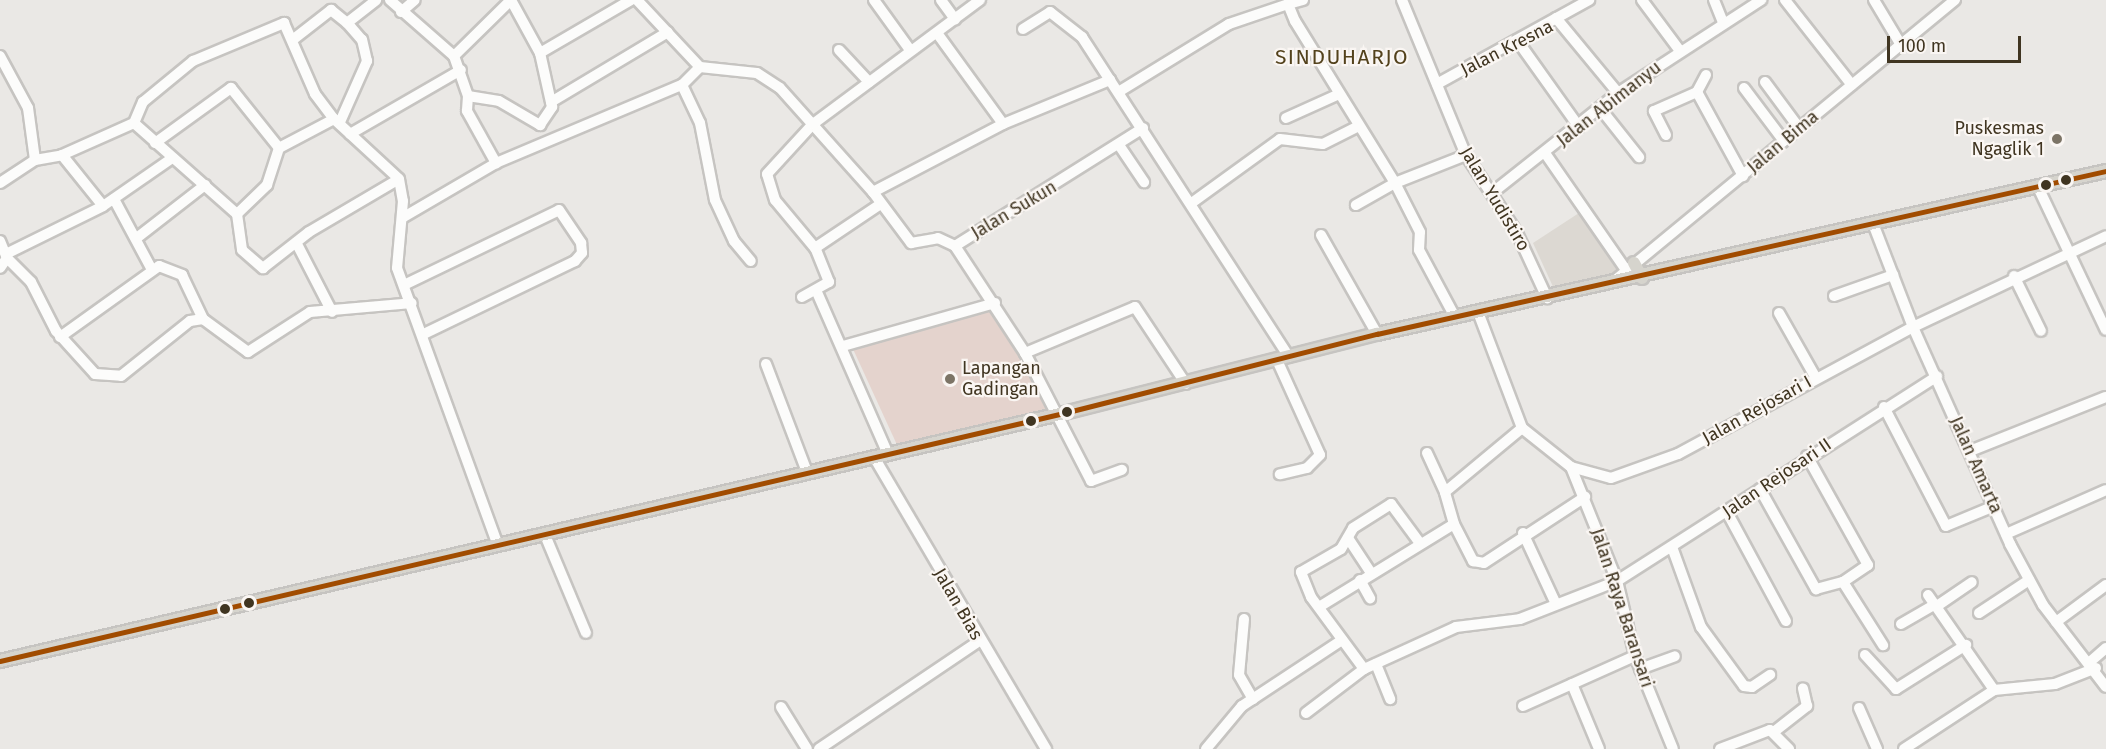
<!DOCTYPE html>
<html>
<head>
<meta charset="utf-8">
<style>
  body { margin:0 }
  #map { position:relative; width:2106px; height:749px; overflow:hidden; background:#eae8e5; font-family:"Fira Sans",sans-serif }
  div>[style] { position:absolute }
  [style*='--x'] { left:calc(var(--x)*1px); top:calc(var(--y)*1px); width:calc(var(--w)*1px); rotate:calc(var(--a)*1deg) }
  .built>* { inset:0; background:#dcd8d2 }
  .green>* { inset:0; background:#e4d3cd }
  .roads { filter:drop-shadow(2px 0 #c6c4c1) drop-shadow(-2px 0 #c6c4c1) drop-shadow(0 2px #c6c4c1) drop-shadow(0 -2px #c6c4c1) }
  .minor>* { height:10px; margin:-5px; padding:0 5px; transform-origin:5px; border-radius:5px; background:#fcfcfb }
  .major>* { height:12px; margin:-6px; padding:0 6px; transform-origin:6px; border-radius:6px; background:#d6d4cd }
  .bus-1>* { height:4.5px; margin:-2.25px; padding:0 2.25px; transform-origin:2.25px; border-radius:2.25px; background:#a14c00 }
  .dots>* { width:16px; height:16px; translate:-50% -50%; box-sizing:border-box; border:3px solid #faf6f3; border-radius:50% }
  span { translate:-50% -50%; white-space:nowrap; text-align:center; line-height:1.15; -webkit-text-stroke:4.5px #faf6f3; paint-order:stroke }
  .street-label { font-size:18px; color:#403521 }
  .poi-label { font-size:18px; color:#403521 }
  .right { translate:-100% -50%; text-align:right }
  .left { translate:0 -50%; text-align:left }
  .quarter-label { font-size:21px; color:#53421c; letter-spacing:1.5px }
  .scale { position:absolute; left:1887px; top:36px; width:134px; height:27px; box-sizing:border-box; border:3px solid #403521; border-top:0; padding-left:8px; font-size:18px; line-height:21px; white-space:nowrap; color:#403521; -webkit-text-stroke:4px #faf6f3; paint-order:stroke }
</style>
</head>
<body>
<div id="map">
  <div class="built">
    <div style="clip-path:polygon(1582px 211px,1620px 267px,1611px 278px,1555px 291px,1533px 243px)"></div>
  </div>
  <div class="green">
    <div style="clip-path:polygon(993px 309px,1052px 410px,898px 447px,853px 349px)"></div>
  </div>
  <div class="roads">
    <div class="minor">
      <div style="--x:390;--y:0;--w:85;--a:41.2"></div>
      <div style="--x:454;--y:56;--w:42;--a:70.7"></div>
      <div style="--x:468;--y:96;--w:31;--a:9"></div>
      <div style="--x:499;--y:101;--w:48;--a:30.3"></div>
      <div style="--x:540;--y:125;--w:22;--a:-56"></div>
      <div style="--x:552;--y:107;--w:55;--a:-102.5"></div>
      <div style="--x:540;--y:53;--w:60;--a:-118.7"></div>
      <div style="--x:637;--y:0;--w:92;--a:46.8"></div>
      <div style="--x:700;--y:67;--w:57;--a:6"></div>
      <div style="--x:757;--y:73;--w:27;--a:33"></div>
      <div style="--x:780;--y:88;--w:140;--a:48.2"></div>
      <div style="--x:873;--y:192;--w:64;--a:53.3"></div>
      <div style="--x:911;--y:243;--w:27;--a:-10"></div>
      <div style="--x:938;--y:238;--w:19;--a:25"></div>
      <div style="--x:955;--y:246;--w:128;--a:56.8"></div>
      <div style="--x:1025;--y:353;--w:144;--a:62.7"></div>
      <div style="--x:1091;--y:481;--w:33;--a:-20"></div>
      <div style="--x:874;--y:0;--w:62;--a:54.2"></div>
      <div style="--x:941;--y:0;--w:24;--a:54"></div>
      <div style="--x:1303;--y:0;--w:16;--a:165"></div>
      <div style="--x:1288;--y:4;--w:18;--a:68"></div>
      <div style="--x:1295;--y:21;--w:190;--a:58.3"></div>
      <div style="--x:1395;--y:183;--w:45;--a:150.6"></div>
      <div style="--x:1402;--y:0;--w:168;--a:67.6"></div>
      <div style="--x:1466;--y:155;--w:93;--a:56.8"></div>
      <div style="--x:1517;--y:233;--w:72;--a:65.2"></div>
      <div style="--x:1642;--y:0;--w:64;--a:53.3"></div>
      <div style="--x:1714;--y:0;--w:24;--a:68"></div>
      <div style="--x:1785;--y:0;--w:108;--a:51.8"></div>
      <div style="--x:1874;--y:0;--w:52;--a:59"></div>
      <div style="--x:401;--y:12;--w:18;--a:-41"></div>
      <div style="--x:1556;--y:18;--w:97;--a:50.4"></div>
      <div style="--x:1023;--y:29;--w:32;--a:-32"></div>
      <div style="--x:1050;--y:12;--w:41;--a:38"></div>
      <div style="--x:1082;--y:37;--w:381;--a:57.1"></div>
      <div style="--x:937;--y:33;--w:112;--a:54"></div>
      <div style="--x:295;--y:38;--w:46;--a:-37.9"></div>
      <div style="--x:331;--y:10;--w:21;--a:39"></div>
      <div style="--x:347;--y:23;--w:37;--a:-38"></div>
      <div style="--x:1517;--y:40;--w:107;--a:54.5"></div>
      <div style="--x:839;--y:50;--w:44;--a:46.8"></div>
      <div style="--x:540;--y:53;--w:105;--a:-30.2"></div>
      <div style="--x:0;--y:56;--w:59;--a:61.7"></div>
      <div style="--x:28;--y:108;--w:52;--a:82.3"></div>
      <div style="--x:454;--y:56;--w:80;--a:-44.5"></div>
      <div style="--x:1706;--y:75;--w:19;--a:118"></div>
      <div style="--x:1697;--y:92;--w:96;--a:61.3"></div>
      <div style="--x:1765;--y:82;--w:57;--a:53.5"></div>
      <div style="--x:1437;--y:84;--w:174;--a:-28.9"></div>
      <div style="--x:682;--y:85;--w:42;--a:64.7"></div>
      <div style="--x:700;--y:123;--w:78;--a:79"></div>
      <div style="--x:715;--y:200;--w:45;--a:65.1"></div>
      <div style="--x:734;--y:241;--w:26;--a:50"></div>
      <div style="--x:1744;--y:88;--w:66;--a:53"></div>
      <div style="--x:1120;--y:91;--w:128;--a:-31.6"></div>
      <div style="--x:1229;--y:24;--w:62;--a:-18.7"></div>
      <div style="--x:468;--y:96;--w:15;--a:94"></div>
      <div style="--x:467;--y:111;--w:60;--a:60.9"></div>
      <div style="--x:551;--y:102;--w:136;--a:-30.9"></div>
      <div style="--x:1600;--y:108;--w:63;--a:51.5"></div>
      <div style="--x:1286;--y:118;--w:56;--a:-24.3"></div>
      <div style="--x:340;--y:122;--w:67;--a:-66.1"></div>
      <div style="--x:367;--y:61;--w:22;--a:-103"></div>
      <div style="--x:362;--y:40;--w:23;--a:-131"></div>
      <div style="--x:134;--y:123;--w:137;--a:41.5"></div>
      <div style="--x:237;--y:214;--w:36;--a:82"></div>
      <div style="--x:242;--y:250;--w:28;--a:41"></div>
      <div style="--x:263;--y:268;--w:58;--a:-38"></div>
      <div style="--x:309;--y:232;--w:104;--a:-30.5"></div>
      <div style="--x:350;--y:134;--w:128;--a:-30"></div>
      <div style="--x:1666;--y:135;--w:27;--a:-117"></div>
      <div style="--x:1654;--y:111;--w:47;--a:-23.8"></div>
      <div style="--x:155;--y:143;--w:94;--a:-35.9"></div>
      <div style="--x:231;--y:88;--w:77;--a:51.3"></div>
      <div style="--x:1119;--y:145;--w:45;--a:56"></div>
      <div style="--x:1545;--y:153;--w:142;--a:55.3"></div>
      <div style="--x:62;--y:155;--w:79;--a:-24"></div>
      <div style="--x:134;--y:123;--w:23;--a:-67"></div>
      <div style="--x:143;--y:102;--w:65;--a:-39.4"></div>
      <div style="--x:193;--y:61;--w:99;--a:-22.7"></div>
      <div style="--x:284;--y:23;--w:77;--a:66.4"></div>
      <div style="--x:315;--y:94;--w:31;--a:53"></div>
      <div style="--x:334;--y:119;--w:88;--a:42.7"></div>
      <div style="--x:399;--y:179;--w:22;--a:80"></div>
      <div style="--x:403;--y:201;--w:67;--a:95.1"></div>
      <div style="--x:397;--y:268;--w:295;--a:70"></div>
      <div style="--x:0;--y:183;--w:42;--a:-33.3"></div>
      <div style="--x:35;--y:160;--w:27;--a:-10"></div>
      <div style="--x:62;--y:155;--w:65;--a:51.2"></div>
      <div style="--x:2038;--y:187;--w:158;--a:64.6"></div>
      <div style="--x:873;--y:192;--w:147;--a:-27.6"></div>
      <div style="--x:1003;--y:124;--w:116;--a:-22.4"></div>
      <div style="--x:1492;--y:193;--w:161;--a:-38.4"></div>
      <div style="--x:1618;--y:93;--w:171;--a:-33"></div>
      <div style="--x:114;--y:199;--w:78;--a:61.8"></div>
      <div style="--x:1193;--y:202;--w:107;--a:-35.9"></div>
      <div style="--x:1280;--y:139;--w:43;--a:6.6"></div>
      <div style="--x:1323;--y:144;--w:40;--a:-26.6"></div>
      <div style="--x:237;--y:214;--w:42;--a:-44"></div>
      <div style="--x:267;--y:185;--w:39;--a:-72"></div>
      <div style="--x:279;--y:148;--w:62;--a:-27.8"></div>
      <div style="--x:402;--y:218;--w:109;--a:-30.3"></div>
      <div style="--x:496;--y:163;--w:202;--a:-22.8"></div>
      <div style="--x:682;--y:85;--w:25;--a:-45"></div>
      <div style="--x:1874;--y:226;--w:108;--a:68.9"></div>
      <div style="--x:1913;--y:327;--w:238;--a:65.9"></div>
      <div style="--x:2010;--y:544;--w:69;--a:61.6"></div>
      <div style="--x:2043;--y:605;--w:103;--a:52.5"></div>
      <div style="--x:1321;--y:235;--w:114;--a:60.5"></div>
      <div style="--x:138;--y:237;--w:85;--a:-37.8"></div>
      <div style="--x:0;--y:241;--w:18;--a:68"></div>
      <div style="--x:7;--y:258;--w:12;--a:125"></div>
      <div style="--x:298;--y:246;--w:74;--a:62.7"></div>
      <div style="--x:955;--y:246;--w:222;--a:-32.1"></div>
      <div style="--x:815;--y:248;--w:77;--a:-33.9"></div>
      <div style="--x:6;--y:254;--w:108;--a:-26.3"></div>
      <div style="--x:103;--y:206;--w:83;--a:-34.7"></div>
      <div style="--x:7;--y:258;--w:34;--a:45"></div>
      <div style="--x:31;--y:282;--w:55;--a:63"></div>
      <div style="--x:56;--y:331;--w:58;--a:47.8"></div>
      <div style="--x:95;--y:374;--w:26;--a:4"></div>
      <div style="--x:121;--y:376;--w:88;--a:-38.6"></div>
      <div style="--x:190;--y:321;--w:13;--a:-9"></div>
      <div style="--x:2014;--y:276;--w:61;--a:63.9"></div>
      <div style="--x:1614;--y:281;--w:442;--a:-39.5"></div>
      <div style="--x:404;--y:285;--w:172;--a:-25.8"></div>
      <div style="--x:559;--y:210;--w:40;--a:56"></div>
      <div style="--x:581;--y:243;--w:10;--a:84"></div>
      <div style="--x:582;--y:253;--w:11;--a:131"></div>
      <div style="--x:575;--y:261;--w:168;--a:154.2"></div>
      <div style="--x:816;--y:290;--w:179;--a:66.3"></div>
      <div style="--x:1834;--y:296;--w:63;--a:-19.6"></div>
      <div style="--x:802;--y:297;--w:31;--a:-29"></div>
      <div style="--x:829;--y:282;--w:37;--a:-112"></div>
      <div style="--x:815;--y:248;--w:62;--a:-129.8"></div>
      <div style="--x:775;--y:200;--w:27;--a:-107"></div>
      <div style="--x:767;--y:174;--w:68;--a:-47.4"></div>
      <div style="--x:813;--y:124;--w:208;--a:-36.6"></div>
      <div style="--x:1478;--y:312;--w:124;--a:69.2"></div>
      <div style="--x:1522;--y:428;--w:63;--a:38.5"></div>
      <div style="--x:1571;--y:467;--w:41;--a:15.4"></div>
      <div style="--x:1611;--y:478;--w:71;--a:-19.7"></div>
      <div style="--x:1678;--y:454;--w:267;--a:-28.4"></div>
      <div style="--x:1913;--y:327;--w:213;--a:-25.2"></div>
      <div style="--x:1779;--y:313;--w:75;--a:60.4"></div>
      <div style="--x:1455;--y:317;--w:76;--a:-118.2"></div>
      <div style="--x:1419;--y:250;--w:18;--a:-87"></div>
      <div style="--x:1420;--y:232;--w:55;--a:-117"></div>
      <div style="--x:1395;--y:183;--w:76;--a:-21.5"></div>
      <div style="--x:60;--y:337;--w:122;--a:-35.6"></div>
      <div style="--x:159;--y:266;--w:25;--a:21"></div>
      <div style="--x:182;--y:275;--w:49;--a:64.5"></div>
      <div style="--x:203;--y:319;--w:56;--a:36.3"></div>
      <div style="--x:248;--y:352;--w:74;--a:-32.8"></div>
      <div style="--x:310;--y:312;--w:102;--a:-5"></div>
      <div style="--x:843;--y:346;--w:158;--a:-15.8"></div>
      <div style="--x:1025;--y:353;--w:119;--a:-22.7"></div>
      <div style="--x:1135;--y:307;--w:92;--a:56.5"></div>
      <div style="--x:1277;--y:360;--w:104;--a:65.6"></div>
      <div style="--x:1320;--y:455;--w:18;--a:135"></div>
      <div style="--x:1307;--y:468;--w:28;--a:167"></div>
      <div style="--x:766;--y:364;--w:116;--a:69.2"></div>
      <div style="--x:1884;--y:407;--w:134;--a:62.5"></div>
      <div style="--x:1946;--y:526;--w:52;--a:-22.6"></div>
      <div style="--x:1970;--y:451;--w:146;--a:-21.7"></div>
      <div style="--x:1427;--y:453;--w:43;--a:65.2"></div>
      <div style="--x:1807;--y:456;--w:125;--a:60.8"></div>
      <div style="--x:1868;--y:565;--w:30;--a:146"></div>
      <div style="--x:1843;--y:582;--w:75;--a:57.6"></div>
      <div style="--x:874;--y:457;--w:339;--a:59.5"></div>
      <div style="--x:1571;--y:467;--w:123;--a:68"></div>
      <div style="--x:1617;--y:581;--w:77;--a:76.5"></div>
      <div style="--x:1635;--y:656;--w:100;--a:67.8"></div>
      <div style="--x:1760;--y:489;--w:115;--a:60.8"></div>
      <div style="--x:1816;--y:589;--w:28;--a:-15"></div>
      <div style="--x:1727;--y:512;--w:124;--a:61.6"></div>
      <div style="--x:1454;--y:524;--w:33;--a:-106"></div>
      <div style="--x:1445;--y:492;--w:100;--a:-39.7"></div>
      <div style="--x:1523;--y:533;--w:78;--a:65.1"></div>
      <div style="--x:2006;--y:534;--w:109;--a:-23.7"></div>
      <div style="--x:545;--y:535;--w:106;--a:67.3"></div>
      <div style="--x:1348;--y:538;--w:42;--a:56.7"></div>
      <div style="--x:1672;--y:547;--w:85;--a:70.1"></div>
      <div style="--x:1701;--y:627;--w:73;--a:53.9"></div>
      <div style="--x:1744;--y:686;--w:8;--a:7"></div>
      <div style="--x:1752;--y:687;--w:22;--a:-34"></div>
      <div style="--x:1360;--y:580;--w:21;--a:61"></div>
      <div style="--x:1928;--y:595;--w:116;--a:55.2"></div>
      <div style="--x:1937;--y:606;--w:42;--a:-34.4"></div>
      <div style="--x:1319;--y:607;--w:158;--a:-31.6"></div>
      <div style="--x:1454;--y:524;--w:42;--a:62.8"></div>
      <div style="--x:1473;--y:561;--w:11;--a:10"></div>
      <div style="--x:1484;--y:563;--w:121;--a:-33.2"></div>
      <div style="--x:1979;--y:613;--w:60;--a:-33.4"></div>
      <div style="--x:1244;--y:619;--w:56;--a:95.1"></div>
      <div style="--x:1239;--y:675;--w:28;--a:60"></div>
      <div style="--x:2056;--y:622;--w:62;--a:-36.5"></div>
      <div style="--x:1901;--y:624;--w:39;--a:-30"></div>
      <div style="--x:1865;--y:655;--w:46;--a:47.6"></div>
      <div style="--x:1896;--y:689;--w:83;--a:-32.2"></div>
      <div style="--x:2091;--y:661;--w:20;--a:-41"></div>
      <div style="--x:1376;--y:664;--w:38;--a:68"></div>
      <div style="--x:1364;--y:669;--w:89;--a:-126.4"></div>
      <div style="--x:1311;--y:597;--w:27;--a:-112"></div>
      <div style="--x:1301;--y:572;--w:46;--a:-29.9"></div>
      <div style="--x:1341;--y:549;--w:24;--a:-60"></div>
      <div style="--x:1353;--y:528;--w:45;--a:-32.3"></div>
      <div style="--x:1391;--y:504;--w:47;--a:53.6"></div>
      <div style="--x:1640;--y:669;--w:37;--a:-20"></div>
      <div style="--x:1572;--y:684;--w:70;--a:67.4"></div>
      <div style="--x:1523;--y:706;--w:123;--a:-24.1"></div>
      <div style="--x:781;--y:707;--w:49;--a:58.2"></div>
      <div style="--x:1859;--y:708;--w:45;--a:66.3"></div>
      <div style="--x:1306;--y:713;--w:73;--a:-37.2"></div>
      <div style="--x:1364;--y:669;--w:101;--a:-24.5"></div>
      <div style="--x:1456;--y:627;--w:64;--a:-7.1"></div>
      <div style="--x:1520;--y:619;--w:104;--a:-21.4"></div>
      <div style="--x:1617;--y:581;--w:380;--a:-32.6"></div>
      <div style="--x:1775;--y:731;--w:41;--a:-38"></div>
      <div style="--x:1807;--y:706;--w:18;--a:-103"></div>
      <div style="--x:819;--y:749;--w:193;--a:-34"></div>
      <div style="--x:1206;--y:749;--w:56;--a:-50.1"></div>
      <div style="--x:1242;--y:706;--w:120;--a:-33.4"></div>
      <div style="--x:1720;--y:749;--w:53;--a:-20.8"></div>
      <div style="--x:1770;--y:730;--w:27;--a:45"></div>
      <div style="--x:1904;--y:749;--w:108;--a:-33.2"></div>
      <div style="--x:1994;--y:690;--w:61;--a:-5.6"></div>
      <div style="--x:2055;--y:684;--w:44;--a:-21.3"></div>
    </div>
    <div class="major">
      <div style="--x:1634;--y:263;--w:17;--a:62"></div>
      <div style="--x:0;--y:661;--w:1093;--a:-13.12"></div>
      <div style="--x:1064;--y:413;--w:323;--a:-14.2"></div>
      <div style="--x:1377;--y:334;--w:747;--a:-12.6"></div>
    </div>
  </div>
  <div class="bus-1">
    <div style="--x:0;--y:661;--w:1093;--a:-13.12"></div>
    <div style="--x:1064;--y:413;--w:323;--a:-14.2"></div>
    <div style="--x:1377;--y:334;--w:747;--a:-12.6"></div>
  </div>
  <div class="dots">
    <div style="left:2057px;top:139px;background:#7c7466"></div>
    <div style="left:2066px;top:180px;background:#403521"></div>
    <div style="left:2046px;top:185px;background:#403521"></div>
    <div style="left:950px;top:379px;background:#7c7466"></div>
    <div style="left:1067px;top:412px;background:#403521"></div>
    <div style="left:1031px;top:421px;background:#403521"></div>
    <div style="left:249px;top:603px;background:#403521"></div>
    <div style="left:225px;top:609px;background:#403521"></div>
  </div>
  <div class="street-label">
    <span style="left:1507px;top:48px;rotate:-27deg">Jalan Kresna</span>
    <span style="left:1609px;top:104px;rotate:-38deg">Jalan Abimanyu</span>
    <span style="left:1783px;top:142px;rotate:-40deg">Jalan Bima</span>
    <span style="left:1495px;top:199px;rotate:59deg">Jalan Yudistiro</span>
    <span style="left:1014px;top:210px;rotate:-31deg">Jalan Sukun</span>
    <span style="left:1757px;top:410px;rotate:-29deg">Jalan Rejosari I</span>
    <span style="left:1976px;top:465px;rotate:66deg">Jalan Amarta</span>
    <span style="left:1777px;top:478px;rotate:-34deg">Jalan Rejosari II</span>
    <span style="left:958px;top:604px;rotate:60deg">Jalan Bias</span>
    <span style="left:1622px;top:608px;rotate:72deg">Jalan Raya Baransari</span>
  </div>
  <div class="poi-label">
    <span class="right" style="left:2044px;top:139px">Puskesmas<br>Ngaglik 1</span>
    <span class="left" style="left:962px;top:379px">Lapangan<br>Gadingan</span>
  </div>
  <div class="quarter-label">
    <span style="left:1342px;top:57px">SINDUHARJO</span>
  </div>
  <div class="scale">100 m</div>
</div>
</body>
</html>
